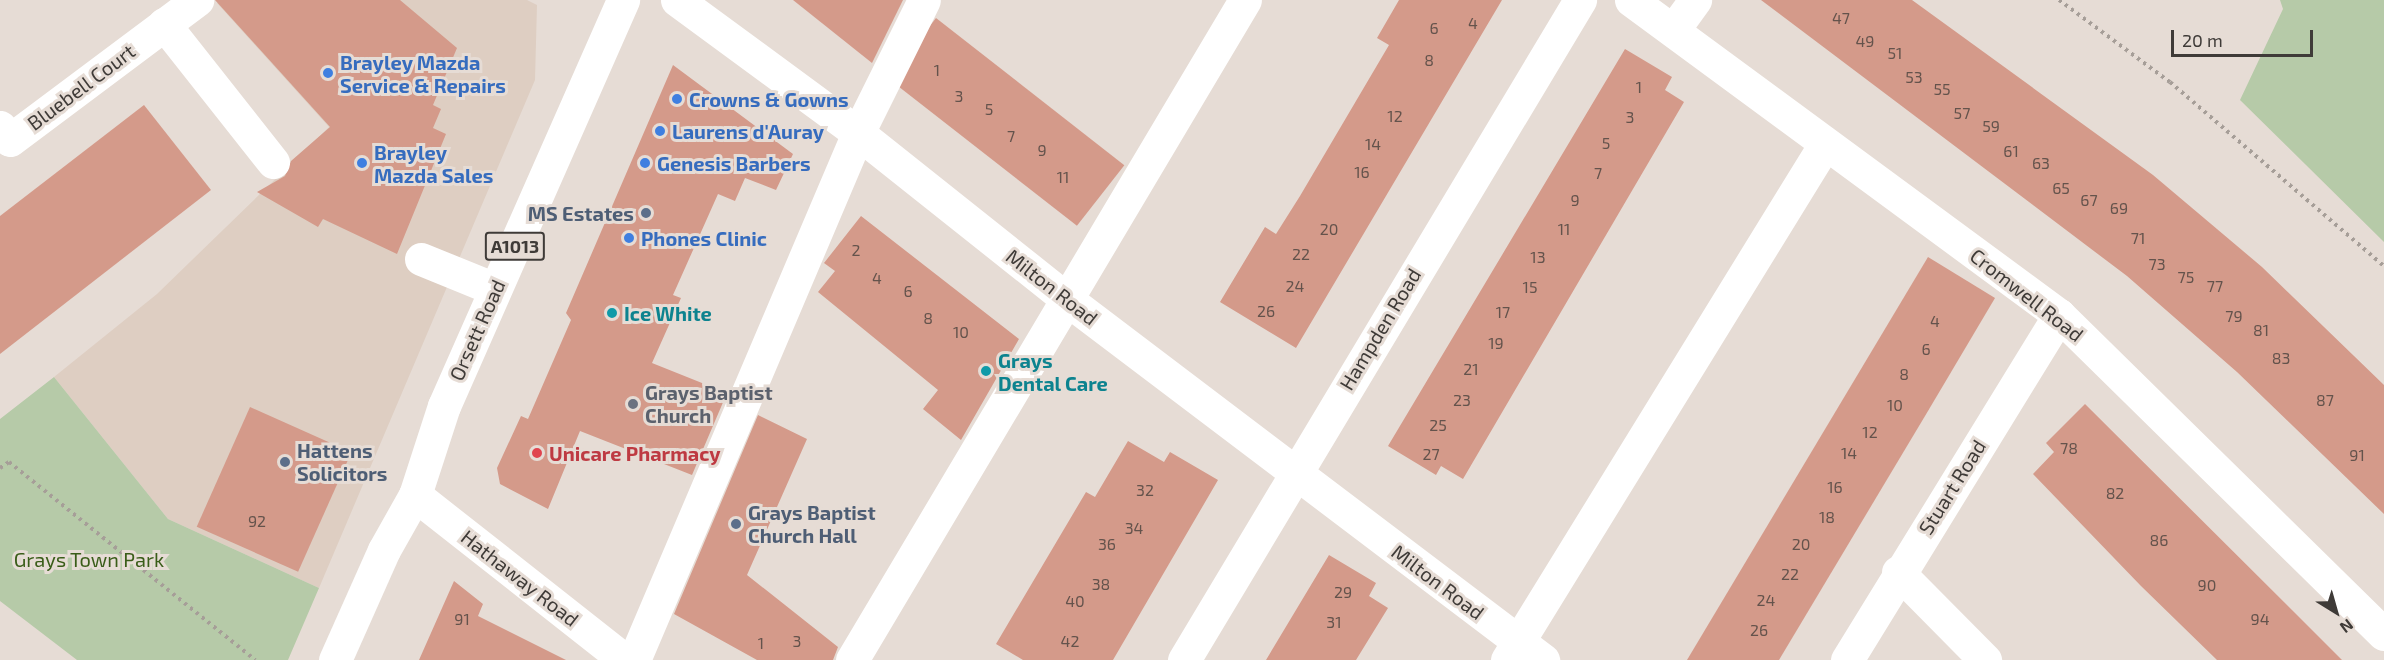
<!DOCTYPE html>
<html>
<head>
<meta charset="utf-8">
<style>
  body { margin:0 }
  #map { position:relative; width:2384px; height:660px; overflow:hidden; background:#e6dcd5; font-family:"Exo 2",sans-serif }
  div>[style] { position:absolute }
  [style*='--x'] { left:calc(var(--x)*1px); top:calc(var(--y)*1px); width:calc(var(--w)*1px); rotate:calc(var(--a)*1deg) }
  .built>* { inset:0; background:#decec2 }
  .green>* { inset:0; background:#b6caa8 }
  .building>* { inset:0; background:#d49a8a; transform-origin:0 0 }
  .path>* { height:4px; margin-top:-2px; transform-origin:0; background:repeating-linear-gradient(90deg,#a69e98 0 3px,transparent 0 7.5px) }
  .minor>* { height:33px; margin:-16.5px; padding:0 16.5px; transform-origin:16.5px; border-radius:16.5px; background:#fff }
  .major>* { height:33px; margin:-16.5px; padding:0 16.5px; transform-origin:16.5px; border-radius:16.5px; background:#fff }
  .dots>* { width:16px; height:16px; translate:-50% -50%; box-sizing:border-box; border:3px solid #e6dcd5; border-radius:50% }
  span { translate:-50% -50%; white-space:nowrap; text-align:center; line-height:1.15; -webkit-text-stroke:6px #e6dcd5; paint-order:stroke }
  .number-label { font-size:16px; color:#64534c }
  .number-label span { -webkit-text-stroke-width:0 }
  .shield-label span { padding:2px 4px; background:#e6dcd5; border:2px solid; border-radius:4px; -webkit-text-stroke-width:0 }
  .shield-label { font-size:18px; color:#3f3b38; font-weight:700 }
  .shop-label { font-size:20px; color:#366cbe; font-weight:700 }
  .left { translate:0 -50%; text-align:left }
  .street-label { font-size:20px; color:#3f3b38 }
  .service-label { font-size:20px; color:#4e5e75; font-weight:700 }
  .right { translate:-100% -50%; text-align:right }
  .culture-label { font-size:20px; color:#0d838f; font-weight:700 }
  .worship-label { font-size:20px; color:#5b616d; font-weight:700 }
  .health-label { font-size:20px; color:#be3a42; font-weight:700 }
  .park-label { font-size:20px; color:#3a5d19 }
  .north { position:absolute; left:2306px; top:582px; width:60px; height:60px; -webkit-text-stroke:4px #e6dcd5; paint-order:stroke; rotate:143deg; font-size:16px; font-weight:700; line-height:24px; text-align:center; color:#3f3b38 }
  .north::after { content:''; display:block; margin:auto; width:21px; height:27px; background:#3f3b38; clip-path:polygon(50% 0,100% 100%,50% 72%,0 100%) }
  .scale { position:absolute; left:2171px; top:30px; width:142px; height:27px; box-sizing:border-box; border:3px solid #3f3b38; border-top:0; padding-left:8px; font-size:18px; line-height:21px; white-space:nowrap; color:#3f3b38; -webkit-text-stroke:4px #e6dcd5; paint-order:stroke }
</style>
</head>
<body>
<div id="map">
  <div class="built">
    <div style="clip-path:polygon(223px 0,527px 0,537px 5px,535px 80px,319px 588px,168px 519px,54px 377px,157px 294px,329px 127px,217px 3px)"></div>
  </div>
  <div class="green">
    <div style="clip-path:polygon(2280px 0,2384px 0,2384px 242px,2240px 100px,2283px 9px)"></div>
    <div style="clip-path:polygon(54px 377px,168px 519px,319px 588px,288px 660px,77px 660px,0 601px,0 419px)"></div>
  </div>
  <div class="building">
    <div style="clip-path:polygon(215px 0,400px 0,457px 48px,433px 105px,441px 109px,433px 128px,446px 134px,397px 254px,323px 219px,318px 227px,257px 192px,285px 176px,291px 161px,330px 127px)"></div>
    <div style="clip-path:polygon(793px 0,903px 0,872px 63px)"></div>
    <div style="clip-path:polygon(1399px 0,1502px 0,1296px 348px,1220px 302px,1265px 227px,1276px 234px,1300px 196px,1389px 45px,1377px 38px)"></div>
    <div style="clip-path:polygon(1761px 0,1912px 0,2153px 175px,2262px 267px,2384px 385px,2384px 514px,2237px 372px,2127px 276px)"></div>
    <div style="left:936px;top:18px;width:239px;height:77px;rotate:38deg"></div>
    <div style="clip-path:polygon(1625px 49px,1672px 77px,1665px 90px,1684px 102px,1463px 479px,1441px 466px,1436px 475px,1388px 446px)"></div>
    <div style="clip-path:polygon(673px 65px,793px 154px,776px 190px,745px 178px,735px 201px,718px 194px,673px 295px,681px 298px,652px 363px,727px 393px,692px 475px,580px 431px,548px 509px,500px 484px,497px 468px,521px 416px,528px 419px,571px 320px,566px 313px)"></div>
    <div style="clip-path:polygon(144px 105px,211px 190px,0 354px,0 216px)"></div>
    <div style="clip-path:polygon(861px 216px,1019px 339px,961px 440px,923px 409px,938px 390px,818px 292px,835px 271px,824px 263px)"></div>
    <div style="clip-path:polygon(1928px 257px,1995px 298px,1928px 411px,1779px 660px,1687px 660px)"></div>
    <div style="clip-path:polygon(2085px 404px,2292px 610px,2342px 660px,2217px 660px,2141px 586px,2033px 474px,2054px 452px,2046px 443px)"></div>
    <div style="left:250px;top:407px;width:111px;height:131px;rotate:24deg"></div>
    <div style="clip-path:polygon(758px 415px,807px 439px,747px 575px,838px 647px,833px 660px,757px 660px,674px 614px)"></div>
    <div style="clip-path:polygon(1128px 441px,1164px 462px,1170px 452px,1218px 480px,1113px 660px,1023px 660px,996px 644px,1086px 492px,1095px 497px)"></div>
    <div style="clip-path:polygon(1329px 555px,1376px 583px,1369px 596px,1388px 608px,1356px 660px,1266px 660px)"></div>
    <div style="clip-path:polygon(454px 581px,483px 604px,478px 616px,566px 660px,419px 660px)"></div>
  </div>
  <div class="path">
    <div style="--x:2059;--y:0;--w:138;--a:36.5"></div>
    <div style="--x:2170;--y:82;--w:282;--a:40.7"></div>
    <div style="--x:0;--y:468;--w:11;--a:-34"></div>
    <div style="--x:9;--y:462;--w:316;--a:38.8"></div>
  </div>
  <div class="minor">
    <div style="--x:677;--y:0;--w:225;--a:36.3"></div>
    <div style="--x:858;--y:133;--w:270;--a:38.5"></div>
    <div style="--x:1069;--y:301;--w:595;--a:37.14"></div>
    <div style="--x:1631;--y:0;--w:531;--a:36.35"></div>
    <div style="--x:2059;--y:315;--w:455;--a:44.5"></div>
    <div style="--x:164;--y:24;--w:176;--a:51.7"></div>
    <div style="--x:1674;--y:29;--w:36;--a:-54"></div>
    <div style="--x:0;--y:127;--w:16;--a:52"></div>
    <div style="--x:10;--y:140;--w:234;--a:-36.8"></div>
    <div style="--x:421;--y:259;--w:80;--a:22.1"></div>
    <div style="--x:415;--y:495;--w:267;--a:38.2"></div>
    <div style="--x:1898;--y:572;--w:124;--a:45.3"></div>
    <div style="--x:634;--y:660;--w:573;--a:-66.97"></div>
    <div style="--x:858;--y:133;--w:148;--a:-63.6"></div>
    <div style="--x:852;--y:660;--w:768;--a:-59.23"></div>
    <div style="--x:1184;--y:660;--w:770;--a:-59.04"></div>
    <div style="--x:1507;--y:660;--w:606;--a:-58.36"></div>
    <div style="--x:1847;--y:660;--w:405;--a:-58.4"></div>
  </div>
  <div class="major">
    <div style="--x:335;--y:660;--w:120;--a:-66"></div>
    <div style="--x:384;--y:550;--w:63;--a:-60.6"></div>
    <div style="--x:415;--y:495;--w:94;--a:-72"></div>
    <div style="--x:444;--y:406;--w:444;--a:-66.2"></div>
  </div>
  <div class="dots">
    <div style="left:328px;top:73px;background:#3f7fe0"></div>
    <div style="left:677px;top:99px;background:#3f7fe0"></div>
    <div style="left:660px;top:131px;background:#3f7fe0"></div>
    <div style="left:362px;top:163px;background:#3f7fe0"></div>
    <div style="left:645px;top:163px;background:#3f7fe0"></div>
    <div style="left:646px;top:213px;background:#5c6f8a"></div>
    <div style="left:629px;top:238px;background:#3f7fe0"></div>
    <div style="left:612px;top:313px;background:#0f9aa8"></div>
    <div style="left:986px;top:371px;background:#0f9aa8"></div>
    <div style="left:633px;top:404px;background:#6b7280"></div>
    <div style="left:537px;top:453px;background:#e0444e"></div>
    <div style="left:285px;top:462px;background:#5c6f8a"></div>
    <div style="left:736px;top:524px;background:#5c6f8a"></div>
  </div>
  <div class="number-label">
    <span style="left:1841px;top:18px">47</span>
    <span style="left:1473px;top:23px">4</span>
    <span style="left:1434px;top:28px">6</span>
    <span style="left:1865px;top:41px">49</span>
    <span style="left:1895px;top:53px">51</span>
    <span style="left:1429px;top:60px">8</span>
    <span style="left:937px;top:70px">1</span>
    <span style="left:1914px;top:77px">53</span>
    <span style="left:1639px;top:87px">1</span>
    <span style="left:1942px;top:89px">55</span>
    <span style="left:959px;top:96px">3</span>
    <span style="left:989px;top:109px">5</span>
    <span style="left:1962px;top:113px">57</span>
    <span style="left:1395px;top:116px">12</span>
    <span style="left:1630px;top:117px">3</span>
    <span style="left:1991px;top:126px">59</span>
    <span style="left:1011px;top:136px">7</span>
    <span style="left:1606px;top:143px">5</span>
    <span style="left:1373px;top:144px">14</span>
    <span style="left:1042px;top:150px">9</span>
    <span style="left:2011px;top:151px">61</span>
    <span style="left:2041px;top:163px">63</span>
    <span style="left:1362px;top:172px">16</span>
    <span style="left:1598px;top:173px">7</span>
    <span style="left:1063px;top:177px">11</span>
    <span style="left:2061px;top:188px">65</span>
    <span style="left:1575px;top:200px">9</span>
    <span style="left:2089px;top:200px">67</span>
    <span style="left:2119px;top:208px">69</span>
    <span style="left:1329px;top:229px">20</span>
    <span style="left:1564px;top:229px">11</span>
    <span style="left:2138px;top:238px">71</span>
    <span style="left:856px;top:250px">2</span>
    <span style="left:1301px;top:254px">22</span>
    <span style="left:1538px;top:257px">13</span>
    <span style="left:2157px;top:264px">73</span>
    <span style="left:2186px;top:277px">75</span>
    <span style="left:877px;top:278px">4</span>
    <span style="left:1295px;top:286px">24</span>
    <span style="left:2215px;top:286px">77</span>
    <span style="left:1530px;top:287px">15</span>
    <span style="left:908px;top:291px">6</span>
    <span style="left:1266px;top:311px">26</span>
    <span style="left:1503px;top:312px">17</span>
    <span style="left:2234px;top:316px">79</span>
    <span style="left:928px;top:318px">8</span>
    <span style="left:1935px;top:321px">4</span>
    <span style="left:2261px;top:330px">81</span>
    <span style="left:961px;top:332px">10</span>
    <span style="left:1496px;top:343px">19</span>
    <span style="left:1926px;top:349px">6</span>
    <span style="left:2281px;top:358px">83</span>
    <span style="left:1471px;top:369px">21</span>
    <span style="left:1904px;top:374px">8</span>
    <span style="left:1462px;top:400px">23</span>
    <span style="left:2325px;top:400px">87</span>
    <span style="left:1895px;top:405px">10</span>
    <span style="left:1438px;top:425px">25</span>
    <span style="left:1870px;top:432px">12</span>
    <span style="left:2069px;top:448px">78</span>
    <span style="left:1849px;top:453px">14</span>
    <span style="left:1431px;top:454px">27</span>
    <span style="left:2357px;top:455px">91</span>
    <span style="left:1835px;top:487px">16</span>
    <span style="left:1145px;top:490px">32</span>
    <span style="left:2115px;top:493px">82</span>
    <span style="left:1827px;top:517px">18</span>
    <span style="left:257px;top:521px">92</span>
    <span style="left:1134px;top:528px">34</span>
    <span style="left:2159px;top:540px">86</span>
    <span style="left:1107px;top:544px">36</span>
    <span style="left:1801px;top:544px">20</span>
    <span style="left:1790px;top:574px">22</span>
    <span style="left:1101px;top:584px">38</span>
    <span style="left:2207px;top:585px">90</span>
    <span style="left:1343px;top:592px">29</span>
    <span style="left:1766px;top:600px">24</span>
    <span style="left:1075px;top:601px">40</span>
    <span style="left:462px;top:619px">91</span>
    <span style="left:2260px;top:619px">94</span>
    <span style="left:1334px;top:622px">31</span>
    <span style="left:1759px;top:630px">26</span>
    <span style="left:797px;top:641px">3</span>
    <span style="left:1070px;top:641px">42</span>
    <span style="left:761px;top:643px">1</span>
  </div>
  <div class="shield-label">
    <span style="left:515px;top:246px">A1013</span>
  </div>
  <div class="shop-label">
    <span class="left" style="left:340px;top:74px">Brayley Mazda<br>Service &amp; Repairs</span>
    <span class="left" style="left:689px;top:99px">Crowns &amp; Gowns</span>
    <span class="left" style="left:672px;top:131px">Laurens d'Auray</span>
    <span class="left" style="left:374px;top:164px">Brayley<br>Mazda Sales</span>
    <span class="left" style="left:657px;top:163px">Genesis Barbers</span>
    <span class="left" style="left:641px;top:238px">Phones Clinic</span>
  </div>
  <div class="street-label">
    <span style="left:81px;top:87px;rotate:-37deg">Bluebell Court</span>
    <span style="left:1052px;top:287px;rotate:38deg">Milton Road</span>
    <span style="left:2027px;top:295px;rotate:38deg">Cromwell Road</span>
    <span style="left:1380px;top:329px;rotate:-59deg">Hampden Road</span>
    <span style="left:477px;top:330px;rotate:-66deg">Orsett Road</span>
    <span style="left:1952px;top:487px;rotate:-58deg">Stuart Road</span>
    <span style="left:520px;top:578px;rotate:38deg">Hathaway Road</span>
    <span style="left:1438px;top:582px;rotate:37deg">Milton Road</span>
  </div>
  <div class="service-label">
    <span class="right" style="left:634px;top:213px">MS Estates</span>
    <span class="left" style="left:297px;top:462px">Hattens<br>Solicitors</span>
    <span class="left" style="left:748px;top:524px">Grays Baptist<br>Church Hall</span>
  </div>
  <div class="culture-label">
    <span class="left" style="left:624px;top:313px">Ice White</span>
    <span class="left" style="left:998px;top:372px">Grays<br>Dental Care</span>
  </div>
  <div class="worship-label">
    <span class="left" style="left:645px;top:404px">Grays Baptist<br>Church</span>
  </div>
  <div class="health-label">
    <span class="left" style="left:549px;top:453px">Unicare Pharmacy</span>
  </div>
  <div class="park-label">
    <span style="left:89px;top:559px">Grays Town Park</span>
  </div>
  <div class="north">N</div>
  <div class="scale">20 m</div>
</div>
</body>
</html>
